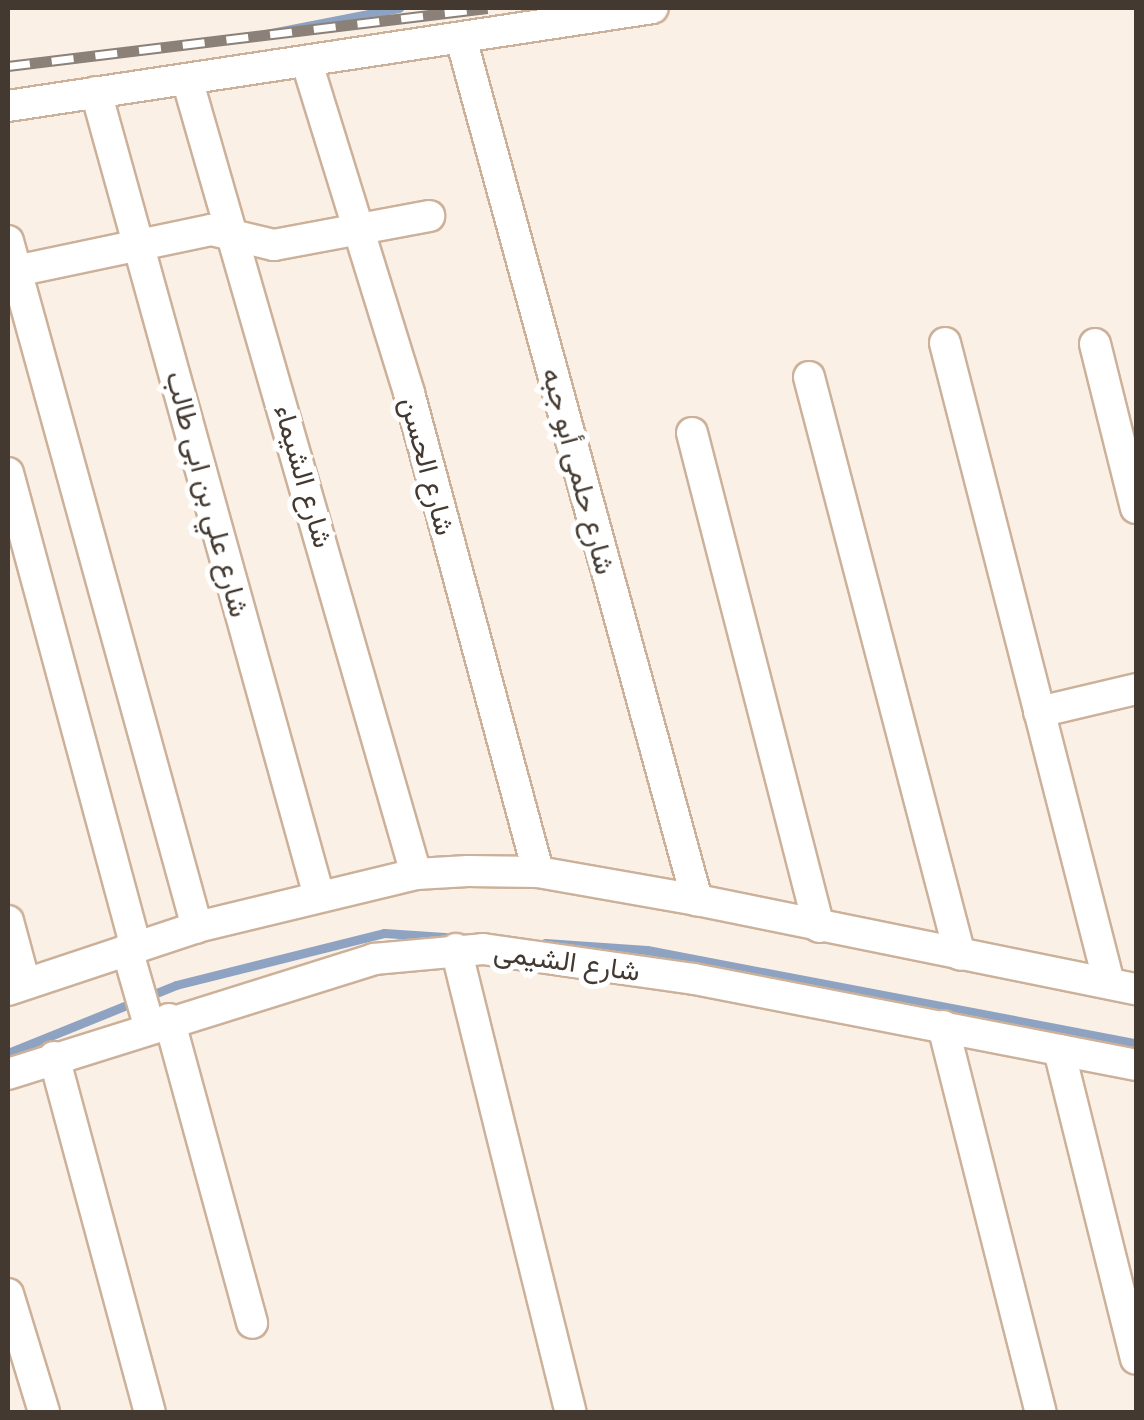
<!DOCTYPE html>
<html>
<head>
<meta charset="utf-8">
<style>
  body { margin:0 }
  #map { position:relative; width:1144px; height:1420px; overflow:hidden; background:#fbf0e6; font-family:Inter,Vazirmatn,sans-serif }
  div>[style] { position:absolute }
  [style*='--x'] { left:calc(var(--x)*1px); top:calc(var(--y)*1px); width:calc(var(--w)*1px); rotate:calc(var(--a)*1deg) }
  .stream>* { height:9px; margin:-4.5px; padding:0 4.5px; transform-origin:4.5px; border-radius:4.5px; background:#8ea3c2 }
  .roads { filter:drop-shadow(2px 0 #ccb19a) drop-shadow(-2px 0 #ccb19a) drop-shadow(0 2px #ccb19a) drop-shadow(0 -2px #ccb19a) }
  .street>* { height:30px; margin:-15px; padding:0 15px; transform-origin:15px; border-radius:15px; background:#fff }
  .rail>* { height:11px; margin-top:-5.5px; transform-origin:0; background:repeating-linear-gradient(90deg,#fff 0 22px,#8c8178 0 44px); box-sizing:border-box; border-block:2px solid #8c8178 }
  span { translate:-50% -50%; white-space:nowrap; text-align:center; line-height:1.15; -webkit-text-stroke:10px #fff; paint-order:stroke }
  .street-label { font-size:28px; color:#443930 }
  .frame { position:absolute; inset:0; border:10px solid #443930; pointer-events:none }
</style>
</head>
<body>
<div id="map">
  <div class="stream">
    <div style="--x:261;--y:35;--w:141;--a:-11.1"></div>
    <div style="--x:545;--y:943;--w:102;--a:3.9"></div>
    <div style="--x:647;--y:950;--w:498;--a:10.8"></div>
    <div style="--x:8;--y:1053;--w:181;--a:-22"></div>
    <div style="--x:176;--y:985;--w:214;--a:-14"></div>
    <div style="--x:384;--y:933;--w:76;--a:3.8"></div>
  </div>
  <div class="roads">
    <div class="street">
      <div style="--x:462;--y:42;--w:890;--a:74.68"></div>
      <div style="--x:307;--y:63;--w:345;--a:72.8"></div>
      <div style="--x:409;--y:393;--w:496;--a:74.9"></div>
      <div style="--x:187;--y:79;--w:827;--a:73.93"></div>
      <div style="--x:96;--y:92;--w:834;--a:74.5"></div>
      <div style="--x:8;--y:106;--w:652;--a:-8.64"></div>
      <div style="--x:8;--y:241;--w:712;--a:74.6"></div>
      <div style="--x:16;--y:271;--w:199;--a:-11.9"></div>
      <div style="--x:211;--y:230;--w:65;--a:13.4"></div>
      <div style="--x:274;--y:245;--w:158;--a:-10.6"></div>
      <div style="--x:945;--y:343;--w:661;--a:75.63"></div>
      <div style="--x:1095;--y:344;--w:169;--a:76"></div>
      <div style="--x:809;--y:377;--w:597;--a:75.36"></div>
      <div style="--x:692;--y:433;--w:510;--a:75.58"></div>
      <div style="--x:8;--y:473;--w:490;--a:74.9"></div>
      <div style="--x:1039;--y:712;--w:100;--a:-13.3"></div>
      <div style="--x:8;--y:921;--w:65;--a:74.9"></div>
      <div style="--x:127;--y:949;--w:79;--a:73.9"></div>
      <div style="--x:456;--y:949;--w:477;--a:76.1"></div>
      <div style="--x:8;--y:990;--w:199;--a:-18.4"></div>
      <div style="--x:197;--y:927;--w:225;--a:-13.6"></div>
      <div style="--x:416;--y:874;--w:52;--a:-3.3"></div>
      <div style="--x:468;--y:871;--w:70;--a:0.8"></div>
      <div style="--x:538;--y:872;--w:161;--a:10"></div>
      <div style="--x:697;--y:900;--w:448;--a:11.5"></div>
      <div style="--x:169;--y:1019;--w:315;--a:74.7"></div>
      <div style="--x:943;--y:1026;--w:398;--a:75.8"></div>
      <div style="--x:1059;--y:1050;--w:318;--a:76"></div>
      <div style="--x:54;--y:1057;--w:368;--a:74.9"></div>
      <div style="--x:8;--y:1074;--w:384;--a:-17.4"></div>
      <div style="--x:374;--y:959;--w:109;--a:-5.2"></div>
      <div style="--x:483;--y:949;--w:213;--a:8.1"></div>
      <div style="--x:694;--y:979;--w:450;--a:11"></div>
      <div style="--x:8;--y:1294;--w:123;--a:73"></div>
    </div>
  </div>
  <div class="rail">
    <div style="--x:8;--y:66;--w:483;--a:-6.9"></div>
  </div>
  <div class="street-label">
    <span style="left:428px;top:466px;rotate:75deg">شارع الحسن</span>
    <span style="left:579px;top:471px;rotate:75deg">شارع حلمى أبو جبه</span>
    <span style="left:304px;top:476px;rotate:74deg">شارع الشيماء</span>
    <span style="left:208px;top:494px;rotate:75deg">شارع علي بن ابى طالب</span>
    <span style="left:567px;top:961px;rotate:8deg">شارع الشيمى</span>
  </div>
  <div class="frame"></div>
</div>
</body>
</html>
